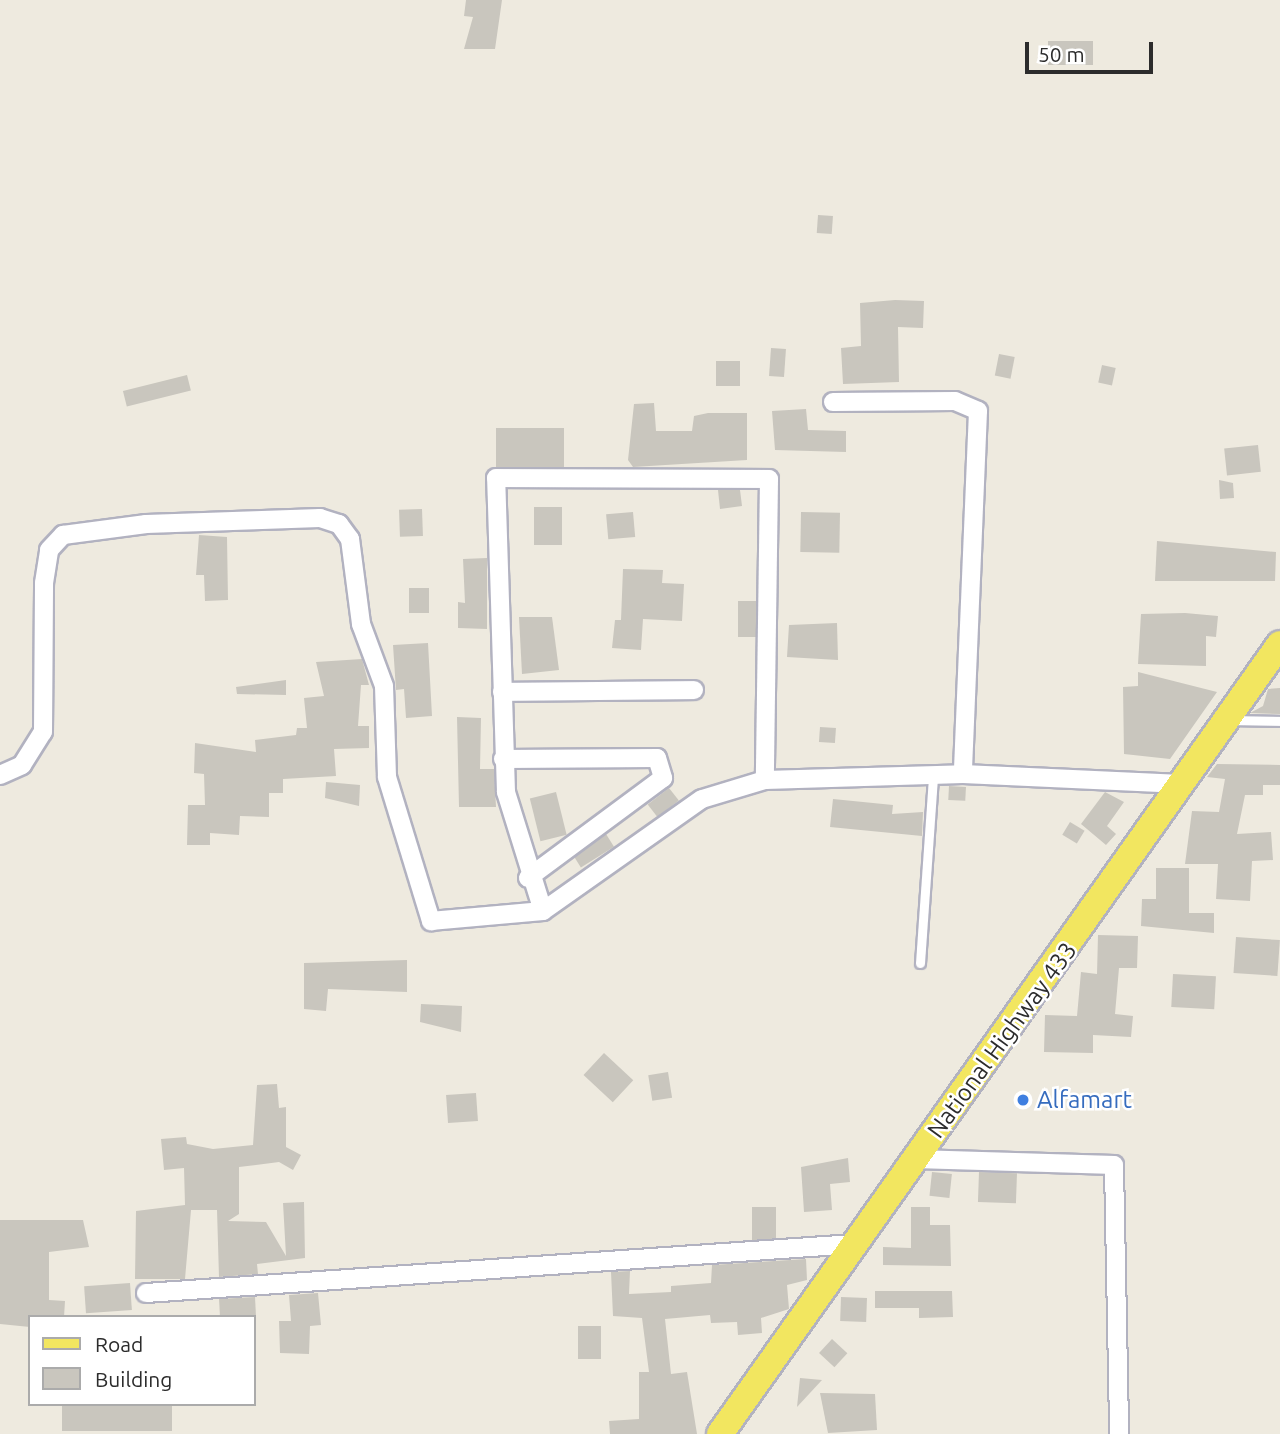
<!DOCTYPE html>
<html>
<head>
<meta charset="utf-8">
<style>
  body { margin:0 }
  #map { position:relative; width:1280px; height:1434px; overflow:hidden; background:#eeeadf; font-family:Ubuntu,sans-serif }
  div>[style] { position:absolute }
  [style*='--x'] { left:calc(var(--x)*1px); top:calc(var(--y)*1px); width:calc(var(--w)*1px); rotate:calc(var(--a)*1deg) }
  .building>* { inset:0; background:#c9c6be; transform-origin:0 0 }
  .roads { filter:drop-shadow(2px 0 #b2b2c0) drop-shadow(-2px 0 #b2b2c0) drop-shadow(0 2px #b2b2c0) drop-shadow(0 -2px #b2b2c0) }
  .service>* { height:9px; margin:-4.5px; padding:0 4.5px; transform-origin:4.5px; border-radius:4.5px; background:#fff }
  .minor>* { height:18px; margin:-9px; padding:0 9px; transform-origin:9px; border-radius:9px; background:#fff }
  .primary>* { height:26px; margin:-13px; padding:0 13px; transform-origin:13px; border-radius:13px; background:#f2e660 }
  .dots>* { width:19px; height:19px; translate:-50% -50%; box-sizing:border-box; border:4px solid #fff; border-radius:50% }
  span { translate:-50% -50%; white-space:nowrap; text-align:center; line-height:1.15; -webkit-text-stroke:5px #fff; paint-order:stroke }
  .street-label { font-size:24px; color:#2c2c2c }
  .shop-label { font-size:24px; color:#366cbe }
  .left { translate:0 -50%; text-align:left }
  .legend { position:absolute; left:28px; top:1315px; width:228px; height:91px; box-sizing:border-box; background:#fff; border:2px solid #ababab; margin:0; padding:9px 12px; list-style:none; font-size:21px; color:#2c2c2c }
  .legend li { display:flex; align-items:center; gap:14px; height:35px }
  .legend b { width:35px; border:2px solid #ababab }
  .scale { position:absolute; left:1025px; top:42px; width:128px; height:32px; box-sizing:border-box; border:4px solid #2c2c2c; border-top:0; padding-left:9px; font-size:21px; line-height:24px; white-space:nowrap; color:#2c2c2c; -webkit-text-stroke:5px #fff; paint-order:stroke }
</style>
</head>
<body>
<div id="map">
  <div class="building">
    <div style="clip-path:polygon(466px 0,502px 0,495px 49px,464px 49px,473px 17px,464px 16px)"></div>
    <div style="left:1093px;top:41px;width:24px;height:45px;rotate:90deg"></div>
    <div style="left:818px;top:215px;width:15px;height:18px;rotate:4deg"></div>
    <div style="clip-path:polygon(895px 300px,924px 301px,923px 328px,898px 327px,899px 382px,843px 384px,841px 348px,861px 346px,860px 303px)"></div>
    <div style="left:771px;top:348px;width:15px;height:28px;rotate:4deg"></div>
    <div style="left:999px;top:354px;width:16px;height:22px;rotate:11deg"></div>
    <div style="left:716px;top:361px;width:24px;height:25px"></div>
    <div style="left:1102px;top:365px;width:14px;height:18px;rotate:12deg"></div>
    <div style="left:187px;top:375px;width:16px;height:66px;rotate:76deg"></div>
    <div style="clip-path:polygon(654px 403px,656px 431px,692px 431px,694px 416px,708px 413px,747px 413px,747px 460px,633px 467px,628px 460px,634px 404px)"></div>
    <div style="clip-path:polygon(806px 409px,808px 430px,846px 431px,846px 452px,775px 450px,772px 411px)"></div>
    <div style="left:564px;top:428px;width:39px;height:68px;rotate:90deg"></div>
    <div style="left:1258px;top:445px;width:27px;height:34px;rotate:84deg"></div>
    <div style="clip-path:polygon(1219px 480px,1233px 483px,1234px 498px,1220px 499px)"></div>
    <div style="clip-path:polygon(718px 490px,740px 490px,742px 506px,720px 509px)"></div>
    <div style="left:534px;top:507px;width:28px;height:38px"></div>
    <div style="left:422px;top:509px;width:27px;height:23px;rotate:88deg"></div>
    <div style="left:633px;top:512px;width:25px;height:27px;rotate:85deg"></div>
    <div style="left:801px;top:512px;width:39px;height:40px;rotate:1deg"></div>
    <div style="clip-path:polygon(199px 535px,227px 537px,228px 600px,205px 601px,204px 575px,196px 575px)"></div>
    <div style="clip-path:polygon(1157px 541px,1276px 552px,1275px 581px,1155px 581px)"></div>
    <div style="clip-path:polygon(487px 558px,487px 629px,458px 628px,458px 602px,465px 603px,463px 559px)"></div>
    <div style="clip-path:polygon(623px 569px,663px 570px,662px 583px,684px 584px,682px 621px,643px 619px,641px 650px,612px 648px,615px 620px,621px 620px)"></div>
    <div style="left:409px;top:588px;width:20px;height:25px"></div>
    <div style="left:756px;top:601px;width:36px;height:18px;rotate:90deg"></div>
    <div style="clip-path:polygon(1185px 613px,1218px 616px,1216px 637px,1206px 636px,1206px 666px,1138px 664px,1141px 614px)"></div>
    <div style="clip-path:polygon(519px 617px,552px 617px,559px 670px,522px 674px)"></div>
    <div style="clip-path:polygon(837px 623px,838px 660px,787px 657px,789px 625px)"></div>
    <div style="clip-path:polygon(428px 643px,432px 716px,406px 718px,404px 689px,396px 690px,393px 645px)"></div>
    <div style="clip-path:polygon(362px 659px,369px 685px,361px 685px,358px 726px,369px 726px,369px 748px,334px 749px,336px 776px,283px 779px,283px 793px,269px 793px,269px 817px,240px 816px,239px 835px,210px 833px,210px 845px,187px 845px,188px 805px,205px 805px,204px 774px,194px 773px,195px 743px,256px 752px,255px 740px,296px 735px,297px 728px,307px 728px,304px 698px,324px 696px,316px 662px)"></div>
    <div style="clip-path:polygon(1138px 672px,1217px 692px,1170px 759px,1124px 754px,1123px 687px,1138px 686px)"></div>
    <div style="clip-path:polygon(286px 680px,286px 695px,237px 694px,236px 687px)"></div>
    <div style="clip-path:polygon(1280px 688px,1280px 714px,1250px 713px,1263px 706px,1268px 689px)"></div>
    <div style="clip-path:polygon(457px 717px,481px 718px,480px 769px,494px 769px,496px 807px,459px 807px)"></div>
    <div style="left:820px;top:727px;width:16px;height:15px;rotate:4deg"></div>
    <div style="clip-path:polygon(1217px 764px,1280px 765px,1280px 785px,1263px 785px,1263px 795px,1245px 795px,1237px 834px,1271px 832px,1273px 860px,1252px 861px,1250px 901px,1216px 899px,1218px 864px,1185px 864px,1192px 811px,1219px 812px,1225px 779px,1207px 777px)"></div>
    <div style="clip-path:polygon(326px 782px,360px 785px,359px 806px,325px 798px)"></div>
    <div style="left:949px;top:786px;width:17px;height:14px;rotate:3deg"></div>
    <div style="left:669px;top:788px;width:16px;height:27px;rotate:52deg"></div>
    <div style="left:556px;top:792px;width:44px;height:27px;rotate:76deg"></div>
    <div style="clip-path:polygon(1105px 792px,1124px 802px,1107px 826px,1116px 834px,1106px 845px,1081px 824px)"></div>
    <div style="clip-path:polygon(833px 799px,893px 805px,892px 814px,923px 812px,922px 836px,830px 827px)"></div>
    <div style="left:1070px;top:822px;width:17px;height:15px;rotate:31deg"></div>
    <div style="left:606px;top:834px;width:15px;height:39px;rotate:58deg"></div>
    <div style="clip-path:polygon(1156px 868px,1189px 868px,1189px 913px,1214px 913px,1214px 933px,1141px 926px,1142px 899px,1156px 899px)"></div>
    <div style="clip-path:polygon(1098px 935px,1138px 936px,1137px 968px,1119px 968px,1115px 1014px,1133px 1016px,1131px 1037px,1093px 1035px,1093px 1053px,1044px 1052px,1045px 1015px,1077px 1016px,1081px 972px,1097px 974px)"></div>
    <div style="left:1236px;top:937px;width:44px;height:36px;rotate:4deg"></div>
    <div style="clip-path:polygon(407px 960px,407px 992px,328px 989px,326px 1011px,304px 1009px,304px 963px)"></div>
    <div style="left:1173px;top:974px;width:43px;height:33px;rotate:3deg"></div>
    <div style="clip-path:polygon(421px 1004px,462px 1006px,461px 1032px,420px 1022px)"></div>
    <div style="left:604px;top:1053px;width:40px;height:30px;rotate:43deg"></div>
    <div style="left:668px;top:1072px;width:26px;height:20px;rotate:81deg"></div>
    <div style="clip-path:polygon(277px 1084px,279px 1108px,286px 1107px,286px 1147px,301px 1155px,293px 1170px,279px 1162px,239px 1167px,239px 1214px,228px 1221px,266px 1222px,286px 1256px,283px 1203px,304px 1202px,305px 1258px,257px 1264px,258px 1274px,219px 1277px,217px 1210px,191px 1210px,185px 1279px,135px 1279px,136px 1211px,185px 1205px,184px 1168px,164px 1170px,161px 1139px,186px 1137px,187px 1144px,213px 1149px,253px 1145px,257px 1085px)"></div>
    <div style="left:476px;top:1093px;width:28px;height:30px;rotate:86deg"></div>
    <div style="clip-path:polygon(848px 1158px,850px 1182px,830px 1184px,832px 1210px,804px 1212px,801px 1167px)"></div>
    <div style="left:932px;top:1172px;width:20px;height:24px;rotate:6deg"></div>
    <div style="left:979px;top:1172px;width:38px;height:30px;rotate:2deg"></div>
    <div style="left:752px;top:1207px;width:24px;height:33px"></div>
    <div style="clip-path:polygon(911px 1207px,930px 1207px,930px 1225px,950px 1225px,951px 1266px,883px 1265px,883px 1247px,911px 1248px)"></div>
    <div style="clip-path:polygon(0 1220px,83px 1220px,89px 1247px,49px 1252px,49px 1300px,65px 1301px,64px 1317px,30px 1317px,30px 1327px,0 1324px)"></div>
    <div style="clip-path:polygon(806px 1259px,807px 1280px,787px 1285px,789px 1309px,761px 1318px,762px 1333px,738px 1335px,737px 1322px,711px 1323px,710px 1315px,665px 1319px,671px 1374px,687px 1372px,697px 1434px,610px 1434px,609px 1421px,639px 1419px,639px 1372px,649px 1372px,642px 1318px,613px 1316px,611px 1272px,630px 1271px,629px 1294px,671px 1292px,671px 1286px,711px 1283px,712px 1265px)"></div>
    <div style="left:130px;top:1283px;width:27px;height:46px;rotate:86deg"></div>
    <div style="clip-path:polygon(875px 1291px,952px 1291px,953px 1317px,919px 1318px,919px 1308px,875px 1308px)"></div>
    <div style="clip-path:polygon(318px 1293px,321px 1325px,310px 1326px,309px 1354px,280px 1353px,279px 1321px,291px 1321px,289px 1295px)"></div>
    <div style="left:255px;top:1297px;width:20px;height:36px;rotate:87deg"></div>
    <div style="left:841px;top:1297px;width:26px;height:24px;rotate:2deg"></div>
    <div style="left:578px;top:1326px;width:23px;height:33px"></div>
    <div style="left:832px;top:1339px;width:21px;height:19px;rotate:43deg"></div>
    <div style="clip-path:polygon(800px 1378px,822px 1380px,797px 1407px)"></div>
    <div style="clip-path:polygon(820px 1393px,875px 1394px,877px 1430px,828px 1433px)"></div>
    <div style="left:62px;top:1404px;width:110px;height:27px"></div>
  </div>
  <div class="roads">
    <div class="service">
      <div style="--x:1232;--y:720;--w:48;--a:1.2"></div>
      <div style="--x:920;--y:963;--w:188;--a:-86"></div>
    </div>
    <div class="minor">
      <div style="--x:833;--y:402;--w:122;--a:-0.5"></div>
      <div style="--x:955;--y:401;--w:25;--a:23"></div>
      <div style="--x:978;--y:411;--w:363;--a:92.4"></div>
      <div style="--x:502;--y:692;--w:192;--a:-0.6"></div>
      <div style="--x:503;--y:759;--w:154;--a:-0.4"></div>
      <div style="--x:657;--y:758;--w:21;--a:73"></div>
      <div style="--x:663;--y:778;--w:168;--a:143.5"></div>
      <div style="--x:0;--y:775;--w:24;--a:-24"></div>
      <div style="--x:22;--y:765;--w:39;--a:-58"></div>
      <div style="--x:43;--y:732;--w:149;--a:-89.6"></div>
      <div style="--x:44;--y:583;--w:33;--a:-81"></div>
      <div style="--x:49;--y:550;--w:21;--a:-47"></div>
      <div style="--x:63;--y:535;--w:84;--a:-7.5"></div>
      <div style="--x:146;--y:524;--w:174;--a:-2"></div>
      <div style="--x:320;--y:518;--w:20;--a:18"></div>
      <div style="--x:339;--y:524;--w:19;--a:54"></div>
      <div style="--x:350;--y:539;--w:86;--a:82.6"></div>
      <div style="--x:361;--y:624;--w:66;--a:69.6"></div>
      <div style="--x:384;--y:686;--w:91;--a:88.1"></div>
      <div style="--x:387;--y:777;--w:151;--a:73"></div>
      <div style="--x:431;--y:921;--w:112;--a:-5.1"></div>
      <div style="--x:543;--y:911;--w:194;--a:-35.2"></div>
      <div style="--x:702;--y:799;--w:66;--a:-16.8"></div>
      <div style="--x:765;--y:780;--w:198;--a:-1.7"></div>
      <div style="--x:963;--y:774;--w:219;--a:2.6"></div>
      <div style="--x:543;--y:911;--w:125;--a:-107.3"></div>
      <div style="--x:506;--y:792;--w:314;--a:-91.8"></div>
      <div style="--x:496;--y:478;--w:273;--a:0.2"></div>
      <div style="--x:769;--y:479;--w:301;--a:90.8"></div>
      <div style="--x:916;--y:1159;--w:198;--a:1.7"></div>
      <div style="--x:1114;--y:1165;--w:269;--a:88.9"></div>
      <div style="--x:146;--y:1293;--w:710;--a:-3.96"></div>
    </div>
    <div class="primary">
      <div style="--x:720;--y:1434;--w:968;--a:-54.67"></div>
    </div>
  </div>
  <div class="dots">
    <div style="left:1023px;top:1100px;background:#3f7fe0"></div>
  </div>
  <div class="street-label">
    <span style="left:1002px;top:1040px;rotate:-54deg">National Highway 433</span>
  </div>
  <div class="shop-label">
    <span class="left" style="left:1037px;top:1100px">Alfamart</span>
  </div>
  <ul class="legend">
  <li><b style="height:9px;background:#f2e660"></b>Road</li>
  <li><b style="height:19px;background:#c9c6be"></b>Building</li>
  </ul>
  <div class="scale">50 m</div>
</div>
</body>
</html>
